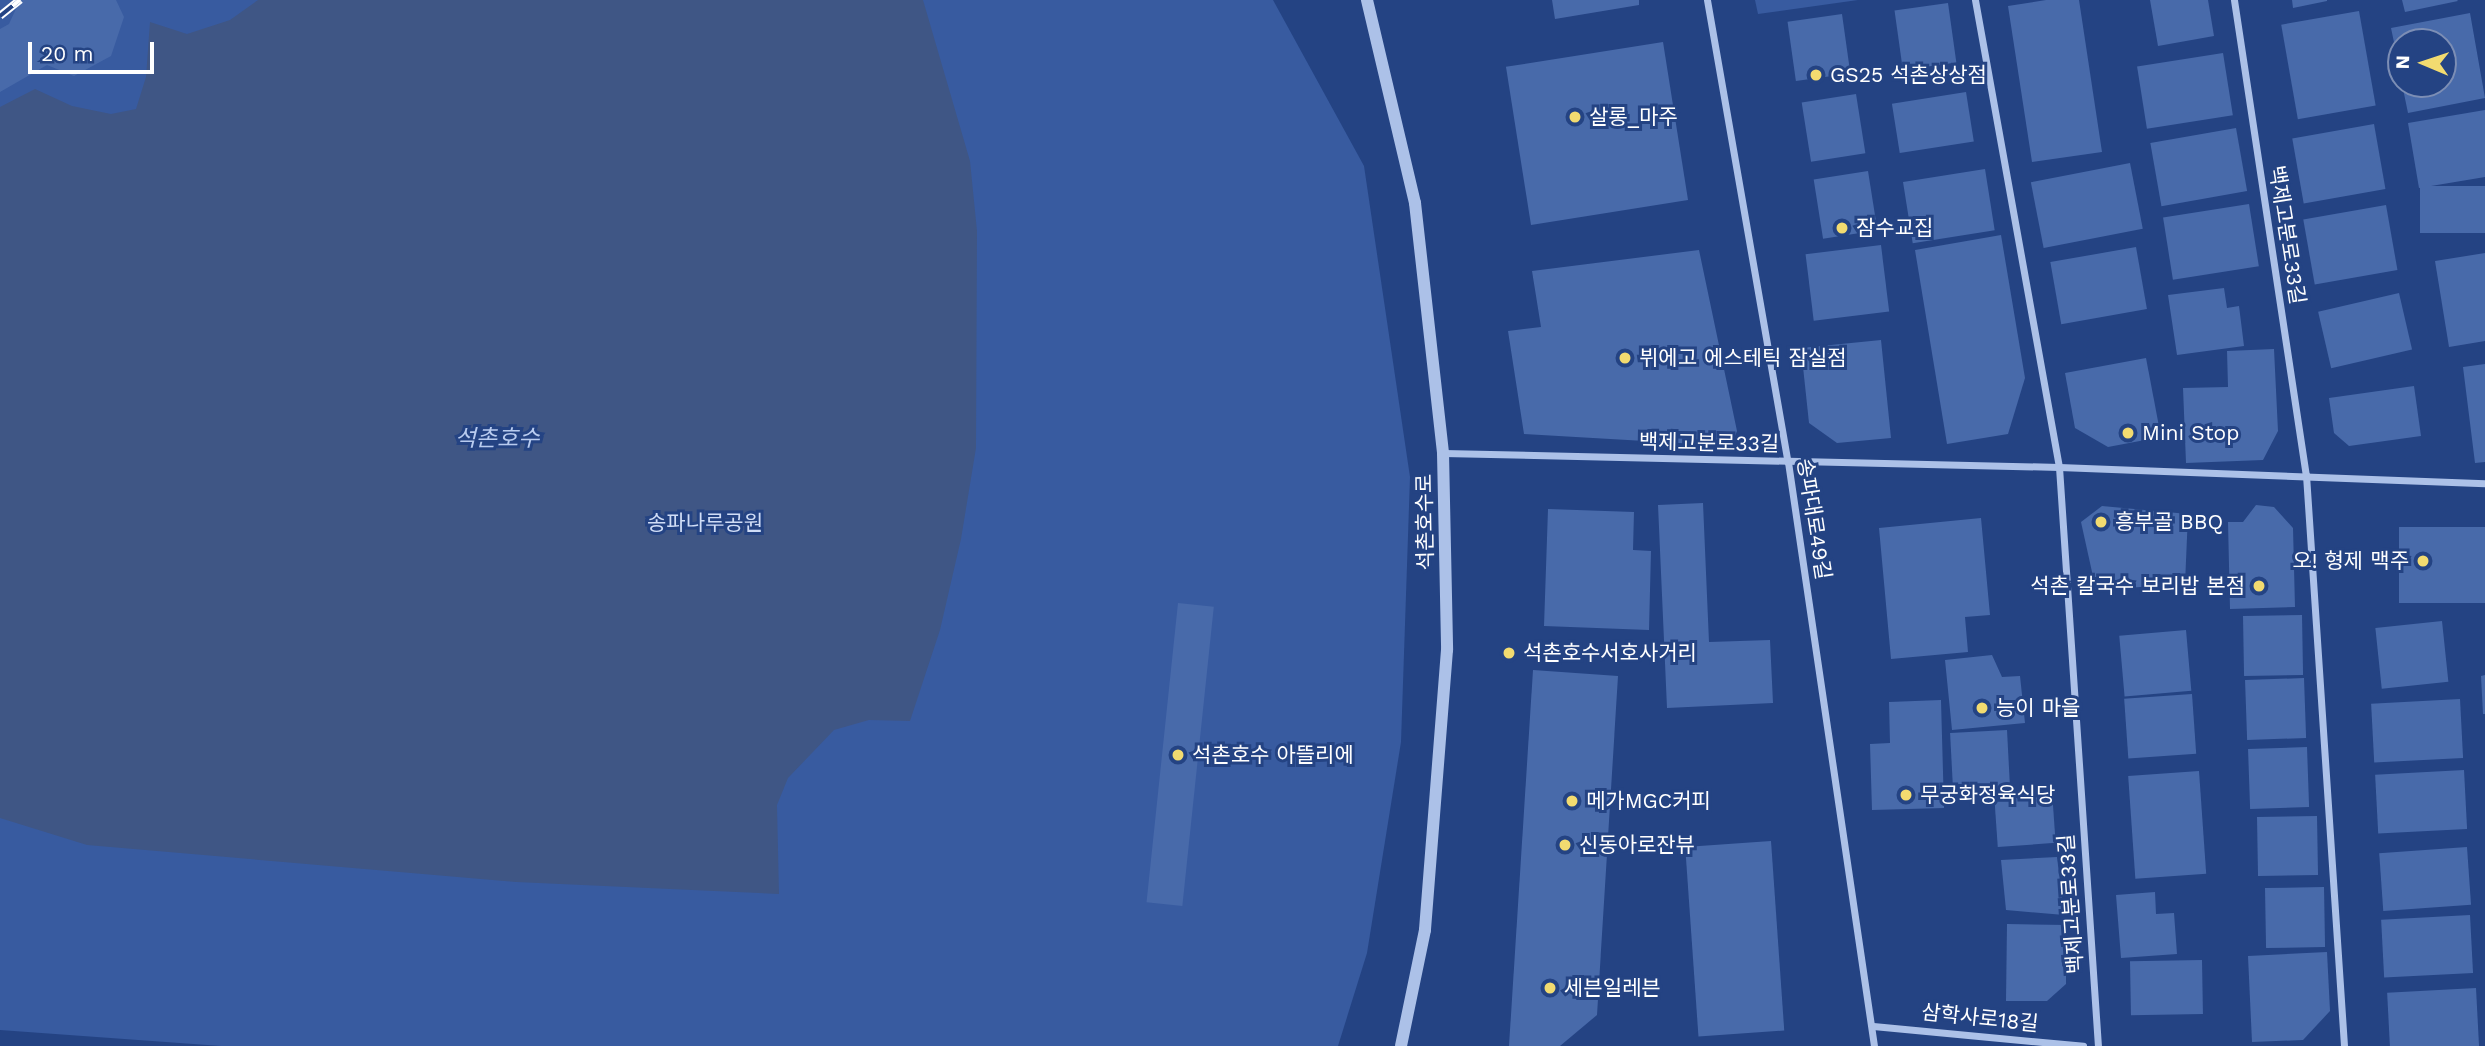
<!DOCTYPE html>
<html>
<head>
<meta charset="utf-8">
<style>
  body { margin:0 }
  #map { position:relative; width:2485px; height:1046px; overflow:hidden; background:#244383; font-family:"Work Sans","Noto Sans KR",sans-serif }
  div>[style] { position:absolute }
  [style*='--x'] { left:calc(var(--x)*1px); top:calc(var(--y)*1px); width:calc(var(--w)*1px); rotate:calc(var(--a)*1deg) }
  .green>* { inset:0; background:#385ba0 }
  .water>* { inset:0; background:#3f5685 }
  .building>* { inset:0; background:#486aaa; transform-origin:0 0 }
  .minor>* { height:7px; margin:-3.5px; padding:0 3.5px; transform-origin:3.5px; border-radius:3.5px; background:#acc1e8 }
  .tertiary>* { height:12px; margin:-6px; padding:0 6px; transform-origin:6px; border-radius:6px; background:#acc1e8 }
  .rail>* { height:8px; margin-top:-4px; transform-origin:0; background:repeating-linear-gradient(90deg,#244383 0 16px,#fff 0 32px); box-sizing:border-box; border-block:2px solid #fff }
  .dots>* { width:19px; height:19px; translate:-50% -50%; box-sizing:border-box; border:4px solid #244383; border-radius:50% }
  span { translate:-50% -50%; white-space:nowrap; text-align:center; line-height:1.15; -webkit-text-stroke:6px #244383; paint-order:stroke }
  .poi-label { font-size:21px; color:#fff }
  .left { translate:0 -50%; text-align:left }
  .right { translate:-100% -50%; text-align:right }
  .street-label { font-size:21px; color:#fff }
  .park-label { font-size:21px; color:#d0ddf6 }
  .water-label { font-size:23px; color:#b8cbef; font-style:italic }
  .north { position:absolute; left:2387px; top:28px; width:70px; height:70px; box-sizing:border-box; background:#244383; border:2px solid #7c8eb5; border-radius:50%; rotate:272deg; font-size:19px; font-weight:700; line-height:28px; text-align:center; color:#fff }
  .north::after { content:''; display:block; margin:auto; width:24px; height:32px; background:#f2db70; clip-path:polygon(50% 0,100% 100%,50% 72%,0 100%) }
  .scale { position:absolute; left:28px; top:42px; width:126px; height:32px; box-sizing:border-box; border:4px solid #fff; border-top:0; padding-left:9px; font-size:21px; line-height:24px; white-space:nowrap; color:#fff; -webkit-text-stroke:5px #244383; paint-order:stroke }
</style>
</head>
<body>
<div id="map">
  <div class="green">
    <div style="clip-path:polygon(0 0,1273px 0,1364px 166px,1410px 477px,1401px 742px,1367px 953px,1338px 1046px,221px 1046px,0 1030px)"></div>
    <div style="clip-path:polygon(1755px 0,1858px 0,1758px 14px)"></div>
  </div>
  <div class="water">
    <div style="clip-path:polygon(258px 0,923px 0,970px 161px,977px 231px,976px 448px,961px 539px,940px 630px,910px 721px,869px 720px,834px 730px,788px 778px,777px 805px,779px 894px,516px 882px,87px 845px,0 818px,0 107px,35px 89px,72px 106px,111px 114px,136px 109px,146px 77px,150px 22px,187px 34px,230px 20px)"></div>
  </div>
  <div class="building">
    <div style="clip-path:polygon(20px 0,116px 0,124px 17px,111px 56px,74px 76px,47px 65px,0 92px,0 29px,9px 24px)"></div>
    <div style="clip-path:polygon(1552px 0,1639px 0,1639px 5px,1555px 19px)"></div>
    <div style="clip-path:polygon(2046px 0,2079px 0,2102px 152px,2032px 162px,2008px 6px)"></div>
    <div style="clip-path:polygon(2150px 0,2208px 0,2214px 36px,2158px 46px)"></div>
    <div style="clip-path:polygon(2292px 0,2327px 0,2327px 1px,2293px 8px)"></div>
    <div style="clip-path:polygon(2402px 0,2457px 0,2458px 1px,2405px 12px)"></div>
    <div style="left:1948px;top:3px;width:60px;height:54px;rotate:82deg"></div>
    <div style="left:2359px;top:11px;width:96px;height:79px;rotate:80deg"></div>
    <div style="clip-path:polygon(2470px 13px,2485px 98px,2408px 113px,2402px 84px,2443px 84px,2443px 42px,2401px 42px,2400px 71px,2391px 28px)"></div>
    <div style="left:1842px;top:14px;width:60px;height:55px;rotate:82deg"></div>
    <div style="left:1663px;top:42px;width:160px;height:159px;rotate:81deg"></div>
    <div style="left:2223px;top:53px;width:63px;height:87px;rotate:81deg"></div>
    <div style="left:1966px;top:92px;width:50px;height:75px;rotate:81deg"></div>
    <div style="left:1856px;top:94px;width:60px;height:55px;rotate:81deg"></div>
    <div style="clip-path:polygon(2485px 110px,2485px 177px,2419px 188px,2408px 123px)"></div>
    <div style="left:2374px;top:124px;width:66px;height:83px;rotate:80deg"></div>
    <div style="left:2236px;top:128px;width:64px;height:87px;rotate:80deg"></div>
    <div style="left:2130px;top:163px;width:67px;height:101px;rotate:79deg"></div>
    <div style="left:1985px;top:169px;width:62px;height:83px;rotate:81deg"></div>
    <div style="left:1868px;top:171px;width:60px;height:55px;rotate:81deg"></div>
    <div style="left:2485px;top:186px;width:47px;height:65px;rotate:90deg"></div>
    <div style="left:2249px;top:204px;width:63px;height:87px;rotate:81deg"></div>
    <div style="left:2386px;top:205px;width:66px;height:84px;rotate:80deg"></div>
    <div style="clip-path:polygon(2001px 235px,2025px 378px,2008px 434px,1947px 444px,1915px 250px)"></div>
    <div style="left:1881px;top:245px;width:67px;height:76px;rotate:83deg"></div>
    <div style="left:2136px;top:247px;width:63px;height:87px;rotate:80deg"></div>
    <div style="clip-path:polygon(1699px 250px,1737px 431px,1731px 446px,1524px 434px,1508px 331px,1541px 327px,1532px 271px)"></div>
    <div style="clip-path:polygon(2485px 253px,2485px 341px,2449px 347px,2435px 261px)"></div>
    <div style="clip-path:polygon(2224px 288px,2227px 308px,2239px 306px,2244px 346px,2177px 355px,2168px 295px)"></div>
    <div style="left:2399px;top:293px;width:58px;height:83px;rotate:77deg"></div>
    <div style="clip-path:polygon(1881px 340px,1891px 438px,1837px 443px,1809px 423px,1801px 348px)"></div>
    <div style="clip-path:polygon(2274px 349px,2278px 431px,2263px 460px,2186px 463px,2183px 388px,2228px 387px,2227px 351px)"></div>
    <div style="clip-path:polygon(2146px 358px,2161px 437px,2108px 447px,2075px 428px,2065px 373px)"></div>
    <div style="clip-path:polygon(2485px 364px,2485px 462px,2475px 463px,2463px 367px)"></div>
    <div style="clip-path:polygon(2414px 386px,2421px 436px,2349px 446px,2334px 433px,2329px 398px)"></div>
    <div style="clip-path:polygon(1703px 503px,1709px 642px,1770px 640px,1773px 703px,1667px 708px,1658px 505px)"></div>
    <div style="clip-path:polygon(2256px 505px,2274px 507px,2293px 528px,2295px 607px,2230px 609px,2228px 522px,2243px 522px)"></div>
    <div style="clip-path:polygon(2102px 506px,2188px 514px,2185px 584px,2096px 590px,2081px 522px)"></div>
    <div style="clip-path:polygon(1548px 509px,1634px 512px,1633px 550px,1651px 551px,1649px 630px,1544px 626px)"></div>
    <div style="clip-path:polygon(1981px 518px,1990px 615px,1965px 617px,1968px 652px,1891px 659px,1879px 528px)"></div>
    <div style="left:2485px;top:527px;width:76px;height:86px;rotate:90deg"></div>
    <div style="left:1178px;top:603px;width:36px;height:301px;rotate:6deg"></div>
    <div style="left:2302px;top:615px;width:60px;height:59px;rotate:89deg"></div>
    <div style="left:2442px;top:621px;width:61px;height:67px;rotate:84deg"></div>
    <div style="left:2186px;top:630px;width:61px;height:67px;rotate:85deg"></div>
    <div style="clip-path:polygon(1992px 655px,2002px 677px,2020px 676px,2025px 723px,1952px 730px,1945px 660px)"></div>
    <div style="clip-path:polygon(1533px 670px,1618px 676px,1597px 1015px,1560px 1046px,1509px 1046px)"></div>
    <div style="clip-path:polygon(2485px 675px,2485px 714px,2483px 714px,2481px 676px)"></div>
    <div style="left:2304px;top:678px;width:60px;height:59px;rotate:88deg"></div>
    <div style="left:2192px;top:694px;width:60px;height:68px;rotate:86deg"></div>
    <div style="left:2460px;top:699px;width:59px;height:89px;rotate:87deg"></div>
    <div style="clip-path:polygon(1941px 700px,1944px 808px,1872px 810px,1870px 744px,1890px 743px,1889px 702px)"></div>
    <div style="left:2007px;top:730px;width:58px;height:57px;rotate:87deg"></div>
    <div style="left:2307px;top:747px;width:60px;height:59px;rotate:88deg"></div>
    <div style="left:2464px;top:770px;width:59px;height:89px;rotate:87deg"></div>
    <div style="left:2199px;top:771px;width:103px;height:71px;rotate:86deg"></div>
    <div style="left:2052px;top:791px;width:52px;height:58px;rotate:86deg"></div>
    <div style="left:2317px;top:816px;width:59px;height:60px;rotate:89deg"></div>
    <div style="left:1771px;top:841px;width:190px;height:86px;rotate:86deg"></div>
    <div style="left:2467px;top:847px;width:58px;height:88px;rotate:86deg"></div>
    <div style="clip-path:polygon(2057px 857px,2064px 915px,2006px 910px,2001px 860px)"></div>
    <div style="left:2324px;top:887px;width:60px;height:59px;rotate:89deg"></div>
    <div style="clip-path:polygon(2155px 892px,2156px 914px,2174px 913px,2177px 954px,2121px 958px,2116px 895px)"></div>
    <div style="left:2470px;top:915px;width:58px;height:89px;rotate:87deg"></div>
    <div style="clip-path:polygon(2007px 924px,2066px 925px,2066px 984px,2047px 1001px,2006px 1001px)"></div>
    <div style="clip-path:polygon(2327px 952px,2330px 1011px,2303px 1040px,2252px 1042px,2248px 956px)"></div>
    <div style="left:2202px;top:960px;width:54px;height:72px;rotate:89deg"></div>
    <div style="left:2476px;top:988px;width:58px;height:89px;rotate:87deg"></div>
  </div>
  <div class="minor">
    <div style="--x:1707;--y:0;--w:469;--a:80.1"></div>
    <div style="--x:1788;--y:462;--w:590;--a:81.62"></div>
    <div style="--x:1975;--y:0;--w:474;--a:79.8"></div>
    <div style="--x:2059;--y:467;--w:580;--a:86.15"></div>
    <div style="--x:2234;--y:0;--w:480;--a:81.4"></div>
    <div style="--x:2306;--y:475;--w:572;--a:86.19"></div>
    <div style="--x:1443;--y:453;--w:616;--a:1.3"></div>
    <div style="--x:2059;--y:467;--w:426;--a:2.2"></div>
    <div style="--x:1873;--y:1026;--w:211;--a:5.4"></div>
  </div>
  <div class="tertiary">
    <div style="--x:1367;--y:0;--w:209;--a:76.7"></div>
    <div style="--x:1415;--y:203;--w:252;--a:83.6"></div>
    <div style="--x:1443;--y:453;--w:197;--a:88.8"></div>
    <div style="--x:1447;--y:650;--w:281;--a:94.5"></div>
    <div style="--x:1425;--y:930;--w:118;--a:101.7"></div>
  </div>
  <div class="rail">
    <div style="--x:0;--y:16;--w:26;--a:-39"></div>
  </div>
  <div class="dots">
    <div style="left:1816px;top:75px;background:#f2db70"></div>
    <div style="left:1575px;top:117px;background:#f2db70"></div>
    <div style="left:1842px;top:228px;background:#f2db70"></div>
    <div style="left:1625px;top:358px;background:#f2db70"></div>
    <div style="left:2128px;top:433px;background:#f2db70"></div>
    <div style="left:2101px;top:522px;background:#f2db70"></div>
    <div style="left:2423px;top:561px;background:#f2db70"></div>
    <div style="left:2259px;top:586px;background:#f2db70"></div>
    <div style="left:1509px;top:653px;background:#f2db70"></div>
    <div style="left:1982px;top:708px;background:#f2db70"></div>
    <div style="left:1178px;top:755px;background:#f2db70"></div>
    <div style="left:1906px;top:795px;background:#f2db70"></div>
    <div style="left:1572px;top:801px;background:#f2db70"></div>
    <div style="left:1565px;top:845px;background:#f2db70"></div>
    <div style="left:1550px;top:988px;background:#f2db70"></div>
  </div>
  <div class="poi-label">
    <span class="left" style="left:1830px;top:75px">GS25 석촌상상점</span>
    <span class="left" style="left:1589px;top:117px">살롱_마주</span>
    <span class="left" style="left:1856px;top:228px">잠수교집</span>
    <span class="left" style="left:1639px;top:358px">뷔에고 에스테틱 잠실점</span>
    <span class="left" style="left:2142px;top:433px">Mini Stop</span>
    <span class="left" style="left:2115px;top:522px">흥부골 BBQ</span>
    <span class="right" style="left:2409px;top:561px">오! 형제 맥주</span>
    <span class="right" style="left:2245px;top:586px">석촌 칼국수 보리밥 본점</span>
    <span class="left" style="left:1523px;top:653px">석촌호수서호사거리</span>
    <span class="left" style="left:1996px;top:708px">능이 마을</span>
    <span class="left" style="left:1192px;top:755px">석촌호수 아뜰리에</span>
    <span class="left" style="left:1920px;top:795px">무궁화정육식당</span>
    <span class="left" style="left:1586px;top:801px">메가MGC커피</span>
    <span class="left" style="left:1579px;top:845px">신동아로잔뷰</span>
    <span class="left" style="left:1564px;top:988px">세븐일레븐</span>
  </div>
  <div class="street-label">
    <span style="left:2287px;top:235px;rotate:81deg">백제고분로33길</span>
    <span style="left:1709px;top:443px;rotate:1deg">백제고분로33길</span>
    <span style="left:1814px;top:519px;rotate:81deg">송파대로49길</span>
    <span style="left:1425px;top:522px;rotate:-91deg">석촌호수로</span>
    <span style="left:2071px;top:904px;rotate:-94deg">백제고분로33길</span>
    <span style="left:1980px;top:1018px;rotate:6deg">삼학사로18길</span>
  </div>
  <div class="park-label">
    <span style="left:705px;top:523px">송파나루공원</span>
  </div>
  <div class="water-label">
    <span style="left:497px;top:439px">석촌호수</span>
  </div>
  <div class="north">N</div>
  <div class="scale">20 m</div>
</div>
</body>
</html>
